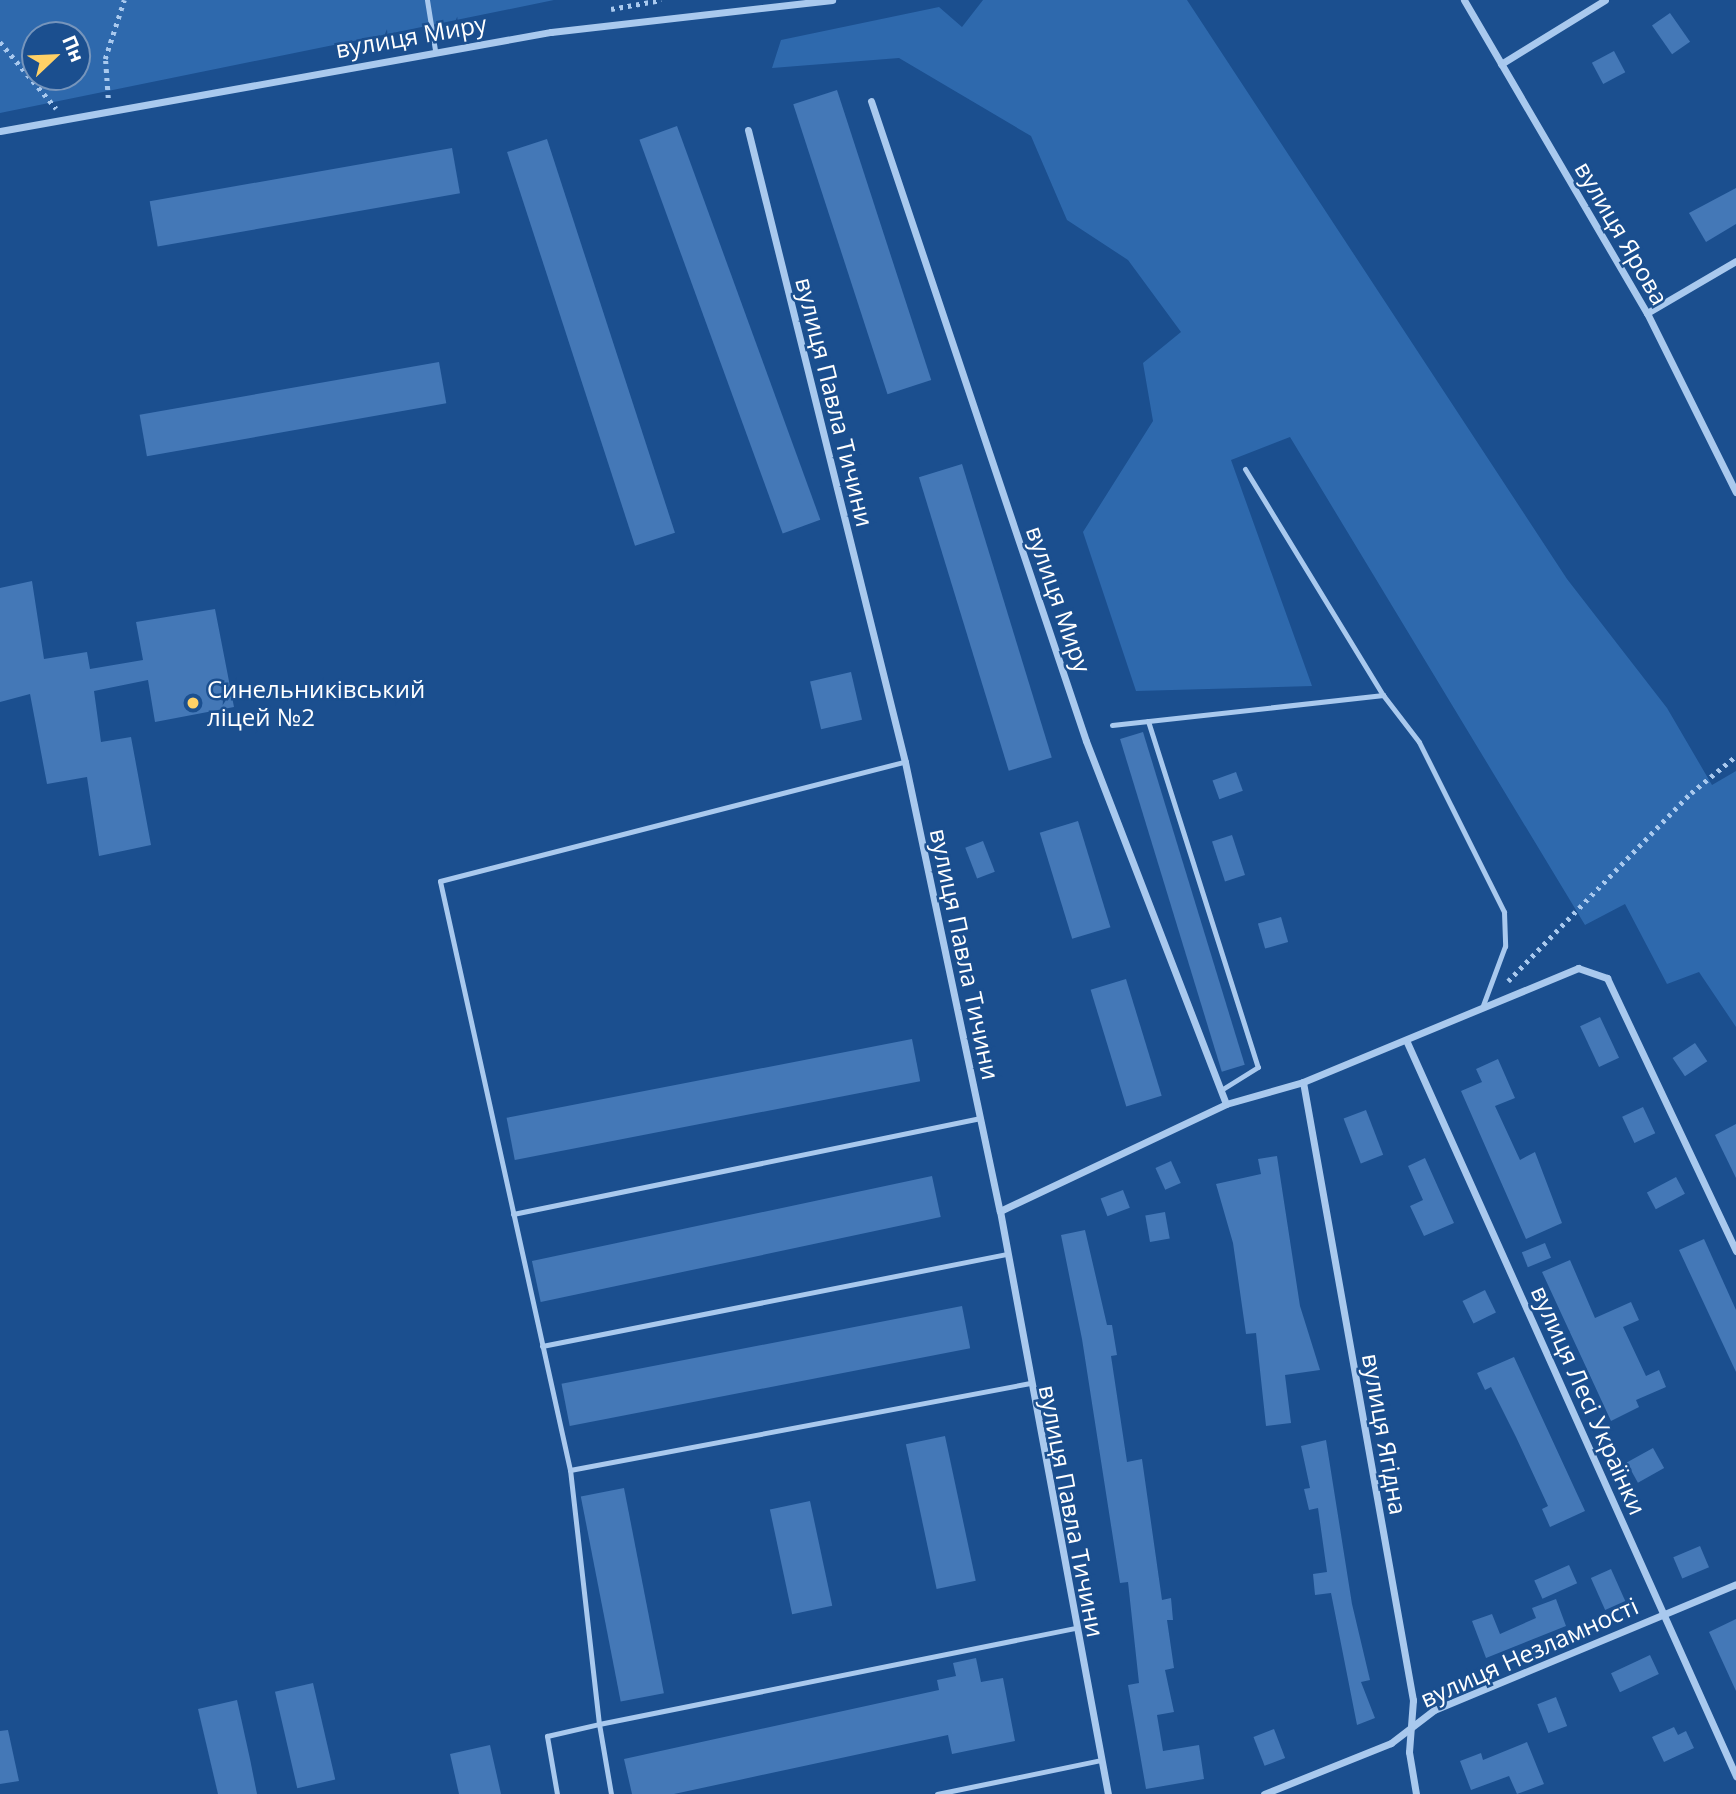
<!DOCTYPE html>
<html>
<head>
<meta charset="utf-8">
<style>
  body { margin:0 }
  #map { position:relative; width:1736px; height:1794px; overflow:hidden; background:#1b4f8f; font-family:"Open Sans",sans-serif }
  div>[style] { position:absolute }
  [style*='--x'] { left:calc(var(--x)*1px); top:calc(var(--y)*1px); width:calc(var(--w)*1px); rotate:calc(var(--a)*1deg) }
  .green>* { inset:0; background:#2e69ad }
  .building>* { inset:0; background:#4478b7; transform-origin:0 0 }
  .path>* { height:4.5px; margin-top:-2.25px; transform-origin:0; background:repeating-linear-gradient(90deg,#a9c9ee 0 3.5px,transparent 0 8.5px) }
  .lane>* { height:5px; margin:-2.5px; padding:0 2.5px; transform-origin:2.5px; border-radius:2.5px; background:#a9c9ee }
  .street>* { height:7px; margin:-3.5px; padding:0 3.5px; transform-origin:3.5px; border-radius:3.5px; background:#a9c9ee }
  .dots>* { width:19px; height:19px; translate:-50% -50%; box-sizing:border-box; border:4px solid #1b4f8f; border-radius:50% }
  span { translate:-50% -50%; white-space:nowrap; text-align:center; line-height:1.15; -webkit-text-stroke:5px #1b4f8f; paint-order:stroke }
  .street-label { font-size:24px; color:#fff }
  .poi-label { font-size:24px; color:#fff }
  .left { translate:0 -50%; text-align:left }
  .north { position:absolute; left:21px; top:21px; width:70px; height:70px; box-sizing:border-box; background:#1b4f8f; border:2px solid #7695bc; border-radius:50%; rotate:67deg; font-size:19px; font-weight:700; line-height:28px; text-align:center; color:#fff }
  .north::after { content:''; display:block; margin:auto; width:24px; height:32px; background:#ffd166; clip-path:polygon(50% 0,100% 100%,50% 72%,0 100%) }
</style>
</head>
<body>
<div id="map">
  <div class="green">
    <div style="clip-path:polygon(evenodd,0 0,554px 0,0 113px,0 0,35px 35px,77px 35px,77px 77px,35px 77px,35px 35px)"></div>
    <div style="clip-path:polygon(983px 0,1187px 0,1567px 579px,1667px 708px,1712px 785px,1736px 771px,1736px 1027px,1699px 972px,1667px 984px,1625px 904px,1585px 925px,1290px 437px,1231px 460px,1312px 686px,1136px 691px,1083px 532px,1153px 421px,1143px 363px,1181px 332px,1128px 260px,1067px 220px,1031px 136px,899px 58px,772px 68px,781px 40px,939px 7px,962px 27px)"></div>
  </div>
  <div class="building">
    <div style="left:1670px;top:13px;width:35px;height:22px;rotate:55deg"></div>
    <div style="left:1614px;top:51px;width:24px;height:25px;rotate:62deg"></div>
    <div style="left:837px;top:90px;width:305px;height:46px;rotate:72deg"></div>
    <div style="left:677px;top:126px;width:419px;height:40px;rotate:70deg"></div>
    <div style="left:547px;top:139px;width:414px;height:42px;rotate:72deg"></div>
    <div style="left:452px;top:148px;width:46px;height:307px;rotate:80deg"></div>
    <div style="clip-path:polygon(1736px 188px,1736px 224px,1706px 242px,1689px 213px)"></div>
    <div style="left:439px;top:362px;width:42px;height:304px;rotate:80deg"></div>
    <div style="left:962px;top:464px;width:307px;height:45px;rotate:73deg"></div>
    <div style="clip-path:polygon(32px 581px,44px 659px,87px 652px,90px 669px,143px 660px,136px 622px,215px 609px,234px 707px,155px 722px,148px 680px,94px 691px,101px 742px,131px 737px,151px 845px,99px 856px,87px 777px,47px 784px,30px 694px,0 702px,0 588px)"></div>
    <div style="left:851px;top:672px;width:49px;height:42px;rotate:77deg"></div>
    <div style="left:1143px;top:732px;width:348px;height:24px;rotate:73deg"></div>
    <div style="left:1236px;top:772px;width:20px;height:25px;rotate:70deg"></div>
    <div style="left:1078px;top:821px;width:111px;height:40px;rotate:73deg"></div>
    <div style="left:1232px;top:835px;width:42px;height:21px;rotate:72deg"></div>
    <div style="left:983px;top:841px;width:33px;height:19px;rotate:69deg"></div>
    <div style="left:1281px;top:917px;width:26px;height:24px;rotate:74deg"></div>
    <div style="left:1126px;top:979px;width:122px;height:37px;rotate:73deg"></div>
    <div style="left:1600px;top:1017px;width:45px;height:22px;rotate:65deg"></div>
    <div style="left:912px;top:1039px;width:43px;height:413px;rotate:79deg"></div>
    <div style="left:1695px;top:1043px;width:22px;height:27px;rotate:56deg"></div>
    <div style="clip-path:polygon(1498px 1059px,1515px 1098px,1495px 1106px,1520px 1160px,1535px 1152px,1562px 1223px,1526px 1239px,1461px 1091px,1482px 1082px,1476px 1069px)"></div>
    <div style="left:1643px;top:1107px;width:29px;height:23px;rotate:65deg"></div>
    <div style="left:1366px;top:1110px;width:48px;height:24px;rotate:69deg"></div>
    <div style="clip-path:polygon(1736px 1124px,1736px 1178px,1715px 1135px)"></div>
    <div style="clip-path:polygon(1277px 1156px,1300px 1306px,1320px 1370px,1285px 1375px,1291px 1423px,1266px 1426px,1256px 1333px,1246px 1334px,1233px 1243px,1216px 1184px,1261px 1174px,1258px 1159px)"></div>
    <div style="clip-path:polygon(1425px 1158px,1454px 1223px,1424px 1236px,1410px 1206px,1423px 1200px,1408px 1166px)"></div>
    <div style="left:1171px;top:1161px;width:24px;height:17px;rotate:66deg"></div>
    <div style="left:932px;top:1176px;width:42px;height:409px;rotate:78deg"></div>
    <div style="left:1676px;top:1177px;width:19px;height:33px;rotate:62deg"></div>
    <div style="left:1123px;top:1190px;width:19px;height:24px;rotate:69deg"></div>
    <div style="left:1165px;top:1212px;width:27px;height:20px;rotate:80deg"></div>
    <div style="clip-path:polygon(1085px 1230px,1107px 1325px,1112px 1325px,1117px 1355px,1111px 1356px,1127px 1462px,1142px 1459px,1162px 1600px,1171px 1598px,1173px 1620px,1167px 1620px,1174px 1668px,1165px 1670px,1174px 1712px,1157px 1715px,1163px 1751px,1199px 1745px,1204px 1779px,1146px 1789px,1128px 1685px,1139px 1683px,1128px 1582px,1120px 1583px,1082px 1339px,1061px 1235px)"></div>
    <div style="clip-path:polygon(1704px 1239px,1736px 1310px,1736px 1372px,1679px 1250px)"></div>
    <div style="left:1545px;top:1243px;width:16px;height:25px;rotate:68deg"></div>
    <div style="clip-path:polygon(1570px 1260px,1595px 1318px,1631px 1302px,1639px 1320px,1623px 1327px,1646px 1376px,1659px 1370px,1666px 1387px,1636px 1400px,1639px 1407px,1611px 1421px,1542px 1272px)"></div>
    <div style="left:1485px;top:1290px;width:25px;height:25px;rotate:64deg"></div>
    <div style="left:962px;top:1306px;width:43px;height:408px;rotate:79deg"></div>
    <div style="clip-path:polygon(1514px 1357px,1585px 1511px,1550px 1527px,1542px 1509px,1548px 1506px,1516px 1437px,1491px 1387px,1485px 1390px,1477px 1373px)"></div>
    <div style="left:945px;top:1436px;width:148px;height:40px;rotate:78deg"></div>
    <div style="clip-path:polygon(1326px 1440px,1352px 1604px,1370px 1680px,1361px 1682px,1375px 1718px,1357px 1725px,1331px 1593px,1315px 1595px,1313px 1574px,1327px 1572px,1318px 1508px,1309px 1510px,1304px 1489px,1310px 1488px,1301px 1446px)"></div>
    <div style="left:1653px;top:1448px;width:23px;height:30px;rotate:61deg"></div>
    <div style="left:624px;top:1488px;width:209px;height:44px;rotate:79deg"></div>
    <div style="left:810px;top:1501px;width:107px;height:41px;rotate:78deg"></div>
    <div style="left:1700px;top:1546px;width:23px;height:29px;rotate:67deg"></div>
    <div style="left:1569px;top:1565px;width:20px;height:38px;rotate:66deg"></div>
    <div style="left:1611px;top:1569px;width:35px;height:22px;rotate:66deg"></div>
    <div style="clip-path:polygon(1556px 1599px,1566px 1626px,1486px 1658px,1472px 1621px,1492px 1614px,1500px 1634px,1536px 1618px,1532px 1608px)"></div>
    <div style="clip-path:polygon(1736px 1619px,1736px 1691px,1709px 1632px)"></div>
    <div style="left:1650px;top:1655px;width:21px;height:43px;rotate:65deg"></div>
    <div style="clip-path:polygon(976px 1658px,981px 1682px,1003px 1678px,1015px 1741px,952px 1754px,948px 1735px,674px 1794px,632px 1794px,624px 1759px,939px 1690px,937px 1680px,956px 1676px,953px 1663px)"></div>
    <div style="left:313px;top:1683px;width:99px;height:39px;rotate:77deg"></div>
    <div style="left:1556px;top:1697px;width:31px;height:20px;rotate:69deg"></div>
    <div style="clip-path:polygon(237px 1700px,250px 1759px,257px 1794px,218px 1794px,198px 1709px)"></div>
    <div style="clip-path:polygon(1674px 1727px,1678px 1735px,1686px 1731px,1694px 1748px,1664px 1762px,1652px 1737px)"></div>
    <div style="left:1274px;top:1729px;width:31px;height:22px;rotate:69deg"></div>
    <div style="clip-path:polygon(8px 1730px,19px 1781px,0 1784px,0 1731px)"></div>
    <div style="clip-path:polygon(1527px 1742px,1544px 1784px,1517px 1794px,1509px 1776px,1471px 1790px,1460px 1761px,1481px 1753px,1483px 1760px)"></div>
    <div style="clip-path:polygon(490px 1745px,501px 1794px,459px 1794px,450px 1754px)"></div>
  </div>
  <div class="path">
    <div style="--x:611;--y:9;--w:51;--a:-10.2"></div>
    <div style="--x:0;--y:42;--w:87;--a:49.7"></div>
    <div style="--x:108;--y:98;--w:39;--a:-94"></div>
    <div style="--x:105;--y:59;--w:62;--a:-72.1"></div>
    <div style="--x:1508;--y:981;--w:262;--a:-45.8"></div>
    <div style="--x:1691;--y:793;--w:58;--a:-39.4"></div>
  </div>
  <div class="lane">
    <div style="--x:427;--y:0;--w:51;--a:80.9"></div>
    <div style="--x:1245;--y:469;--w:265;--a:58.6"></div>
    <div style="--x:1383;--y:695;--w:59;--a:52.5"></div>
    <div style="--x:1419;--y:742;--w:190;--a:63.4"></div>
    <div style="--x:1504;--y:912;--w:34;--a:88"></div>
    <div style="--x:1505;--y:946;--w:66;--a:110.4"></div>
    <div style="--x:1148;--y:721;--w:363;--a:72.4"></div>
    <div style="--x:1258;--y:1067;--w:44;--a:148.1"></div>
    <div style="--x:1112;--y:725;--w:273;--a:-6.3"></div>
    <div style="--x:513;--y:1214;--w:476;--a:-11.6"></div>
    <div style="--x:542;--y:1346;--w:473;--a:-11.2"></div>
    <div style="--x:570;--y:1470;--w:467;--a:-10.7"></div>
    <div style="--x:557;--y:1794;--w:59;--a:-99.8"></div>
    <div style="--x:547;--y:1736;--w:53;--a:-13"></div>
    <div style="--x:599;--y:1724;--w:256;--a:-96.5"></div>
    <div style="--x:570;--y:1470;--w:603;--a:-102.45"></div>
    <div style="--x:440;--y:881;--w:480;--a:-14.4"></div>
    <div style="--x:611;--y:1794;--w:71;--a:-99.7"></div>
    <div style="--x:599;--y:1724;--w:485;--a:-11.4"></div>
    <div style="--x:937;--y:1794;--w:167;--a:-11.7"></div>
  </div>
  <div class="street">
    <div style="--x:1464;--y:0;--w:363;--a:59.7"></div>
    <div style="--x:1647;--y:313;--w:200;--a:63.6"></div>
    <div style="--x:1501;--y:64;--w:122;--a:-31.6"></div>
    <div style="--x:871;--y:101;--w:675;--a:71.43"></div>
    <div style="--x:1086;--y:741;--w:389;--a:68.9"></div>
    <div style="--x:748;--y:130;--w:651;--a:76.05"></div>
    <div style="--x:905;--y:762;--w:459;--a:78.1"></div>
    <div style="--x:1000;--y:1211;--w:593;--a:79.51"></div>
    <div style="--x:0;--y:131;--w:560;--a:-10.19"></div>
    <div style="--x:551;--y:32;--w:283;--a:-6.5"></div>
    <div style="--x:1647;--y:313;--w:103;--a:-30.3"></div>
    <div style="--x:1406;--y:1040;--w:807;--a:65.85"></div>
    <div style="--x:1303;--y:1082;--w:628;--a:79.91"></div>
    <div style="--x:1413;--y:1700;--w:52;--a:94.4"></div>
    <div style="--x:1409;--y:1752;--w:43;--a:80.5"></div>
    <div style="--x:1000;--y:1211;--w:250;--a:-25.3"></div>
    <div style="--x:1226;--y:1104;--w:80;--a:-15.9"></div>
    <div style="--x:1303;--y:1082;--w:298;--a:-22.5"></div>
    <div style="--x:1578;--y:968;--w:31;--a:19"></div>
    <div style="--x:1607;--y:978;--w:302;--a:64.7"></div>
    <div style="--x:1264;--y:1794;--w:137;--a:-21.9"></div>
    <div style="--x:1391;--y:1743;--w:54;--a:-37.5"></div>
    <div style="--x:1434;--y:1710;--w:327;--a:-22.6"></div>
  </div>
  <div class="dots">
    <div style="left:193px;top:703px;background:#ffd166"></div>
  </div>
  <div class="street-label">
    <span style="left:411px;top:36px;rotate:-10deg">вулиця Миру</span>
    <span style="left:1622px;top:233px;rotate:60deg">вулиця Ярова</span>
    <span style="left:835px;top:402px;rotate:76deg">вулиця Павла Тичини</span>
    <span style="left:1059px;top:599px;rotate:71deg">вулиця Миру</span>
    <span style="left:965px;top:954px;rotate:78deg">вулиця Павла Тичини</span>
    <span style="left:1589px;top:1400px;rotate:66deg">вулиця Лесі Українки</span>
    <span style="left:1385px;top:1434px;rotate:80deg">вулиця Ягідна</span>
    <span style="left:1072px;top:1511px;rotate:79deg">вулиця Павла Тичини</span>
    <span style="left:1529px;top:1652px;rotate:-24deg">вулиця Незламності</span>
  </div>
  <div class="poi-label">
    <span class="left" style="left:207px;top:703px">Синельниківський<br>ліцей №2</span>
  </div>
  <div class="north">Пн</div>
</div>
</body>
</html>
